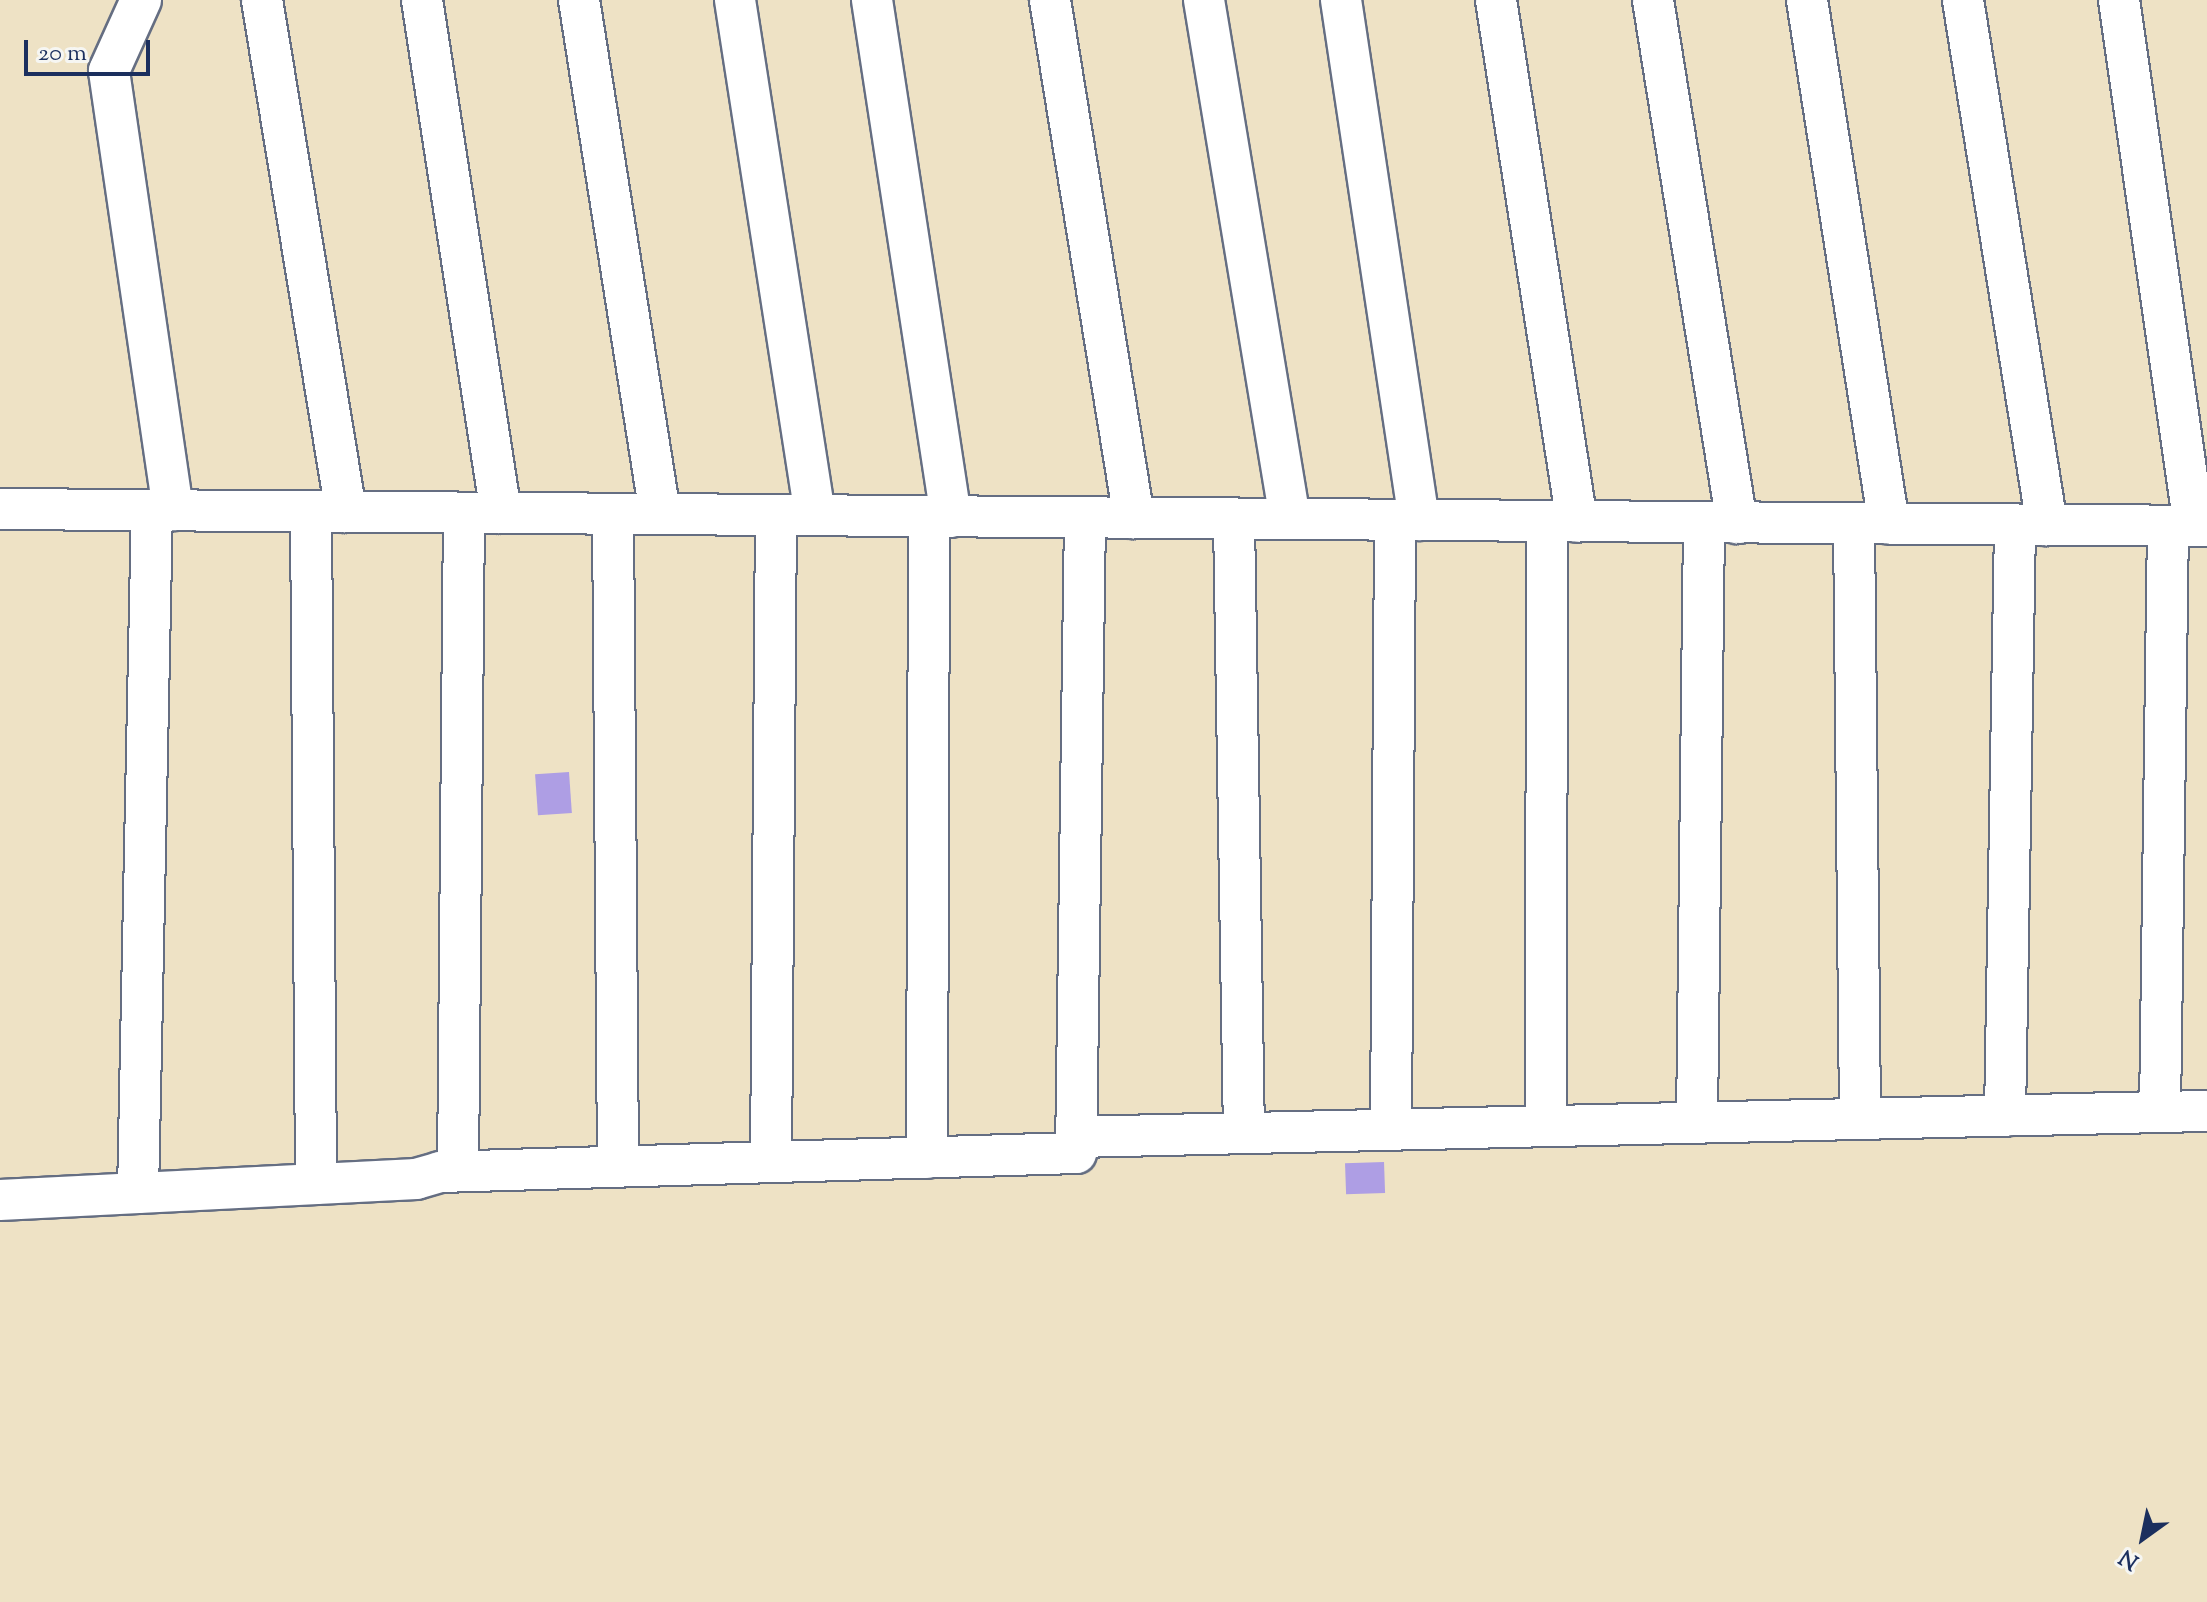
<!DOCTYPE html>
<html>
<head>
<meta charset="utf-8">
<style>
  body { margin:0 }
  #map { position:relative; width:2207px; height:1602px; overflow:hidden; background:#eee2c5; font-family:"Sorts Mill Goudy",serif }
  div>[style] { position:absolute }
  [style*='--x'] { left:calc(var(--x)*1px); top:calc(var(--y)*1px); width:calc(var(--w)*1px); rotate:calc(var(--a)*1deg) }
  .building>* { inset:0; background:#ae9ee4; transform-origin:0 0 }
  .roads { filter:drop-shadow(2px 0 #656e82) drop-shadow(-2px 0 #656e82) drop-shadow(0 2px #656e82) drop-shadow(0 -2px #656e82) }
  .street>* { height:40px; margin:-20px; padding:0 20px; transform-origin:20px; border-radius:20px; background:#fff }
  span { translate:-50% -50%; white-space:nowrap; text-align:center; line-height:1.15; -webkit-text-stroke:6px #f6f6f2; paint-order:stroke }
  .north { position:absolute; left:2103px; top:1498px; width:80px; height:80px; -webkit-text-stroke:6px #f6f6f2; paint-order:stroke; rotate:213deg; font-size:22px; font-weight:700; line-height:32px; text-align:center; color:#1b2f5e }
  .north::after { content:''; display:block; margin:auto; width:28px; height:36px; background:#1b2f5e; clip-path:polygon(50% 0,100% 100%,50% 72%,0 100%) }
  .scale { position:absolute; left:24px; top:40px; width:126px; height:36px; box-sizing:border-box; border:4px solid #1b2f5e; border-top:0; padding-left:10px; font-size:24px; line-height:28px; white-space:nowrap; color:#1b2f5e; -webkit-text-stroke:6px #f6f6f2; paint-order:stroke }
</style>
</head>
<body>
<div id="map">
  <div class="building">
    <div style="left:569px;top:772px;width:41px;height:34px;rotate:86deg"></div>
    <div style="left:1384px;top:1162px;width:31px;height:39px;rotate:88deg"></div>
  </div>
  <div class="roads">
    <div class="street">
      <div style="--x:141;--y:0;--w:78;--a:114.3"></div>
      <div style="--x:109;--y:71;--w:444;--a:81.7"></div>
      <div style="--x:262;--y:0;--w:519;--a:80.68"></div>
      <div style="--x:422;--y:0;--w:519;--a:81.25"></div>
      <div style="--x:579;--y:0;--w:520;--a:81.04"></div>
      <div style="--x:735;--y:0;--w:521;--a:81.17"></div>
      <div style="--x:872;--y:0;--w:523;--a:81.31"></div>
      <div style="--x:1050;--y:0;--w:525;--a:80.79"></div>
      <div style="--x:1204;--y:0;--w:526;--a:80.59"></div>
      <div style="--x:1341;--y:0;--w:526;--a:81.47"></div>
      <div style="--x:1496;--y:0;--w:528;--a:81.18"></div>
      <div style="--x:1653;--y:0;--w:530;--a:80.88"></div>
      <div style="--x:1807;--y:0;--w:530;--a:81.11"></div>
      <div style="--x:1963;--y:0;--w:532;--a:80.91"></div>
      <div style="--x:2119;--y:0;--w:531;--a:81.89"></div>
      <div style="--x:0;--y:509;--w:2207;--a:0.44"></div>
      <div style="--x:311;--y:512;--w:672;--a:89.57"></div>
      <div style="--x:613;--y:514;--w:653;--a:89.56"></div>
      <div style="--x:1234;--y:519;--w:614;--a:89.07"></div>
      <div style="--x:1854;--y:523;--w:596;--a:89.42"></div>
      <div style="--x:2160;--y:1112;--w:586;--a:-89.22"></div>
      <div style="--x:2005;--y:1116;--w:591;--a:-89.03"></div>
      <div style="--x:1697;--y:1122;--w:600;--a:-89.33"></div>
      <div style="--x:1546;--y:1126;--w:605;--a:-89.91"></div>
      <div style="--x:1391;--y:1130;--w:610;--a:-89.62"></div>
      <div style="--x:1076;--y:1137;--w:1131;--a:-1.32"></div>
      <div style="--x:927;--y:1158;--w:642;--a:-89.82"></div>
      <div style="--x:771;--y:1162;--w:647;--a:-89.56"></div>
      <div style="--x:458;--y:1171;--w:658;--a:-89.48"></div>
      <div style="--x:138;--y:1193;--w:683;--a:-88.83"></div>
      <div style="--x:0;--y:1200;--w:417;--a:-2.9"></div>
      <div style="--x:416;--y:1179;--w:25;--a:-16"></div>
      <div style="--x:440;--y:1172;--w:636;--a:-1.71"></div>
      <div style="--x:1076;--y:1153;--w:635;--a:-89.19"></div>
    </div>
  </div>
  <div class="north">N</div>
  <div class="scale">20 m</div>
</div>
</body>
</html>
